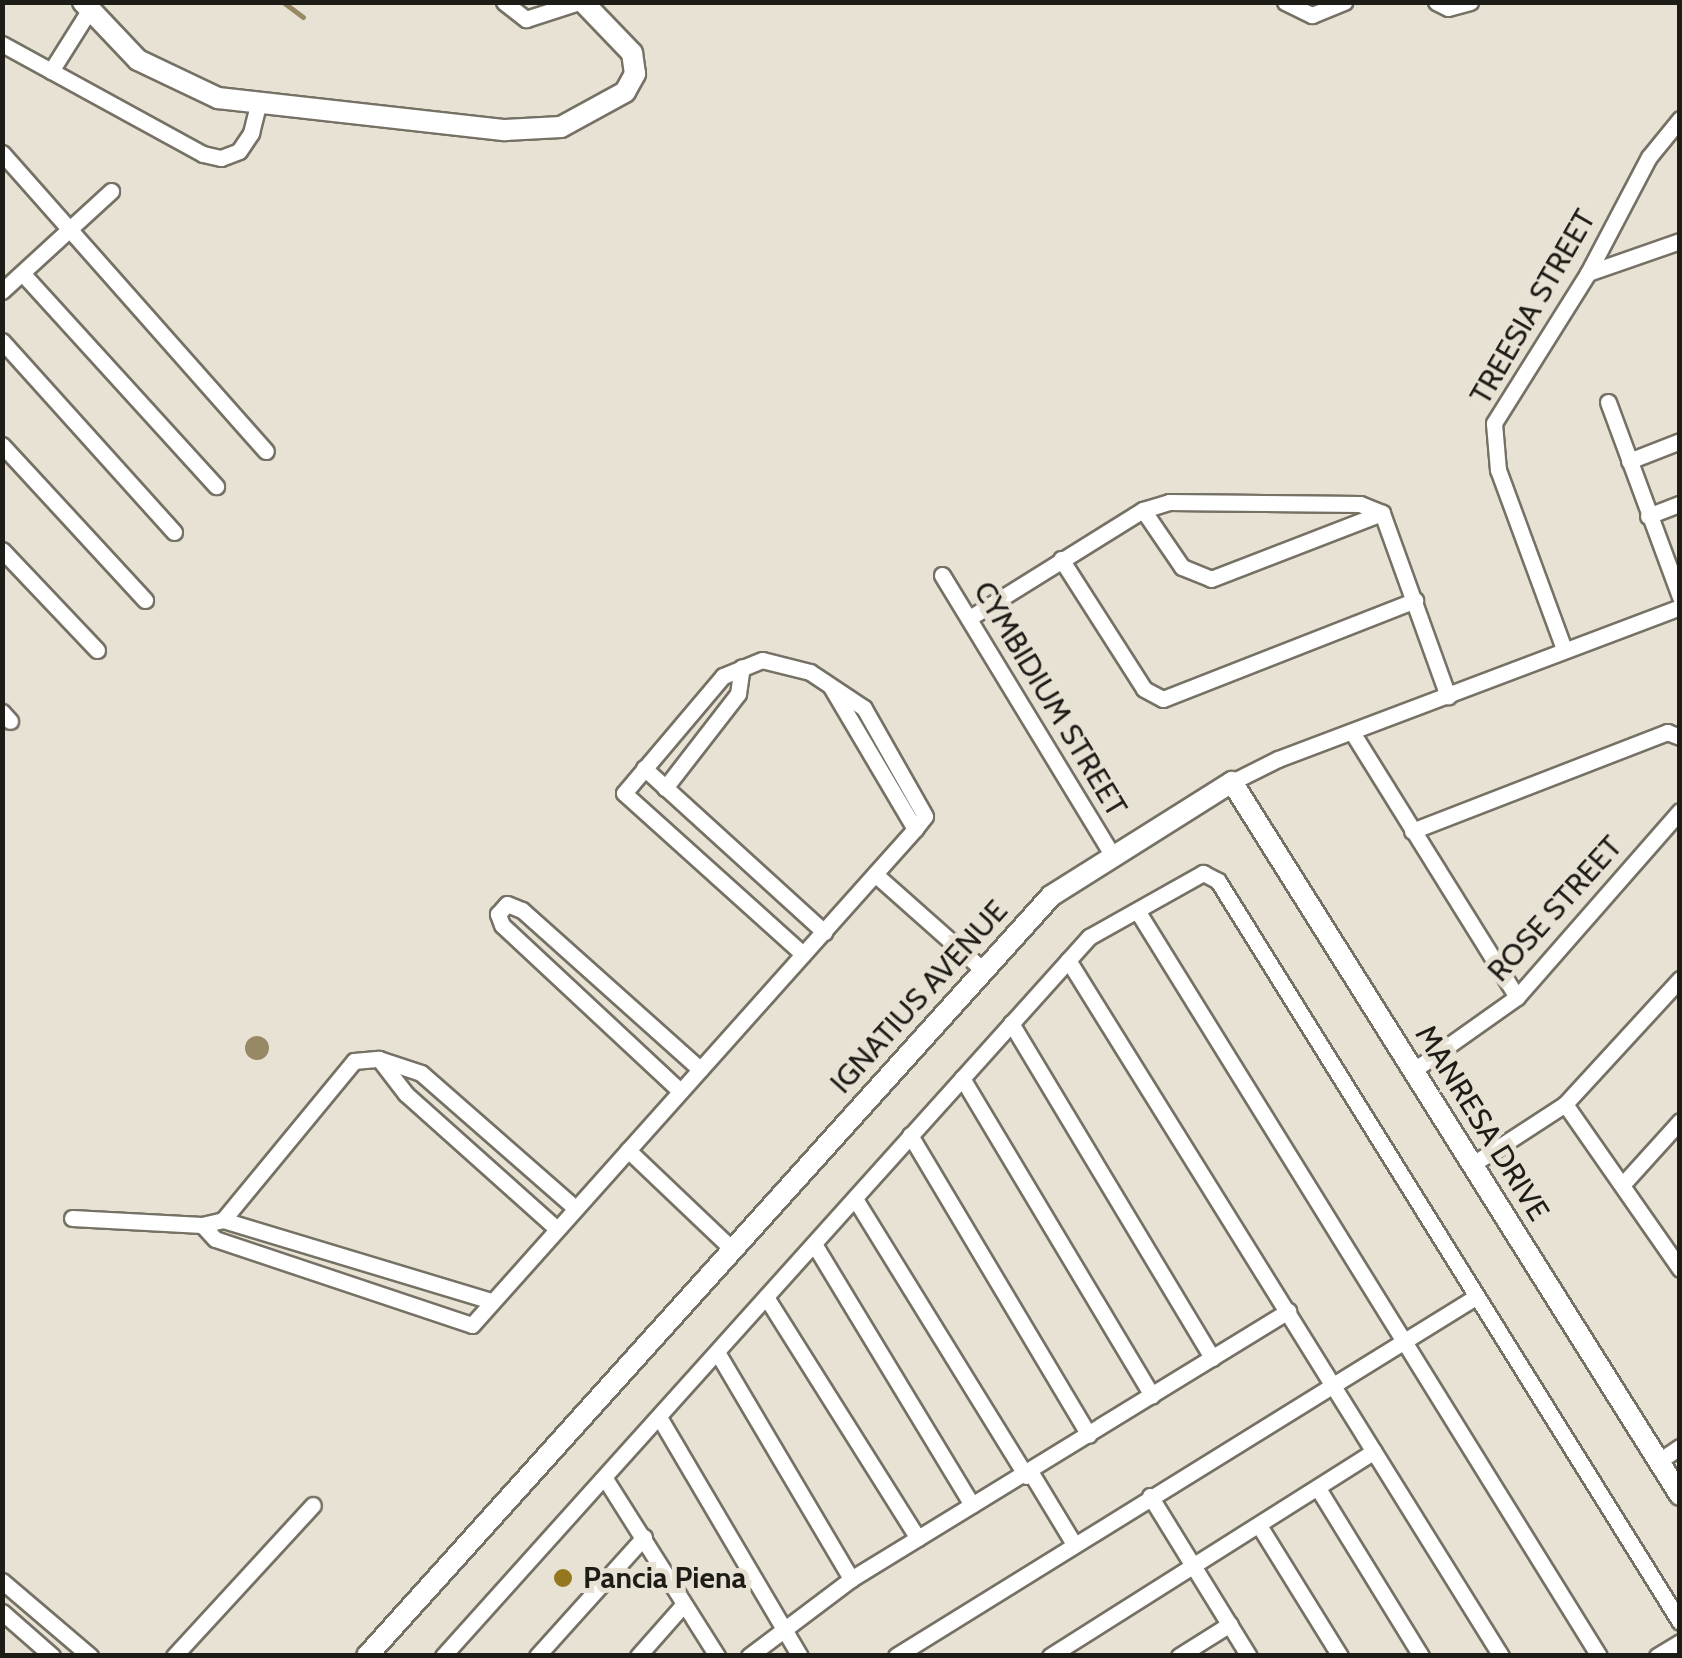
<!DOCTYPE html>
<html>
<head>
<meta charset="utf-8">
<style>
  body { margin:0 }
  #map { position:relative; width:1682px; height:1658px; overflow:hidden; background:#e8e2d4; font-family:Cabin,sans-serif }
  div>[style] { position:absolute }
  [style*='--x'] { left:calc(var(--x)*1px); top:calc(var(--y)*1px); width:calc(var(--w)*1px); rotate:calc(var(--a)*1deg) }
  .water>* { inset:0; background:#988965 }
  .round { border-radius:50% }
  .stream>* { height:5px; margin:-2.5px; padding:0 2.5px; transform-origin:2.5px; border-radius:2.5px; background:#988965 }
  .roads { filter:drop-shadow(2px 0 #767165) drop-shadow(-2px 0 #767165) drop-shadow(0 2px #767165) drop-shadow(0 -2px #767165) }
  .minor>* { height:15px; margin:-7.5px; padding:0 7.5px; transform-origin:7.5px; border-radius:7.5px; background:#fff }
  .tertiary>* { height:20px; margin:-10px; padding:0 10px; transform-origin:10px; border-radius:10px; background:#fff }
  .dots>* { width:28px; height:28px; translate:-50% -50%; box-sizing:border-box; border:5px solid #e8e2d4; border-radius:50% }
  span { translate:-50% -50%; white-space:nowrap; text-align:center; line-height:1.15; -webkit-text-stroke:10px #e8e2d4; paint-order:stroke }
  .street-label { font-size:30px; color:#1e1c17 }
  .poi-label { font-size:30px; color:#1e1c17; font-weight:700 }
  .left { translate:0 -50%; text-align:left }
  .frame { position:absolute; inset:0; border:5px solid #1e1c17; pointer-events:none }
</style>
</head>
<body>
<div id="map">
  <div class="water">
    <div class="round" style="left:245px;top:1036px;width:24px;height:24px"></div>
  </div>
  <div class="stream">
    <div style="--x:283;--y:2;--w:25;--a:37"></div>
  </div>
  <div class="roads">
    <div class="minor">
      <div style="--x:504;--y:2;--w:28;--a:38"></div>
      <div style="--x:526;--y:19;--w:56;--a:-17.8"></div>
      <div style="--x:1285;--y:2;--w:30;--a:26"></div>
      <div style="--x:1312;--y:15;--w:35;--a:-22"></div>
      <div style="--x:1436;--y:2;--w:13;--a:27"></div>
      <div style="--x:1448;--y:8;--w:23;--a:-15"></div>
      <div style="--x:2;--y:44;--w:229;--a:28.7"></div>
      <div style="--x:203;--y:154;--w:18;--a:13"></div>
      <div style="--x:221;--y:158;--w:19;--a:-21"></div>
      <div style="--x:239;--y:151;--w:22;--a:-56"></div>
      <div style="--x:251;--y:133;--w:29;--a:-76"></div>
      <div style="--x:51;--y:71;--w:73;--a:-57.8"></div>
      <div style="--x:2;--y:153;--w:398;--a:48.5"></div>
      <div style="--x:1588;--y:273;--w:97;--a:-19.2"></div>
      <div style="--x:23;--y:274;--w:287;--a:47.7"></div>
      <div style="--x:2;--y:291;--w:148;--a:-42.5"></div>
      <div style="--x:2;--y:341;--w:257;--a:48"></div>
      <div style="--x:1608;--y:402;--w:208;--a:69.7"></div>
      <div style="--x:2;--y:445;--w:211;--a:47.3"></div>
      <div style="--x:1629;--y:461;--w:55;--a:-21.4"></div>
      <div style="--x:1143;--y:510;--w:69;--a:55.6"></div>
      <div style="--x:1182;--y:567;--w:31;--a:22"></div>
      <div style="--x:1211;--y:579;--w:183;--a:-21.1"></div>
      <div style="--x:1382;--y:513;--w:195;--a:70.2"></div>
      <div style="--x:1648;--y:516;--w:34;--a:-21"></div>
      <div style="--x:2;--y:550;--w:138;--a:46.5"></div>
      <div style="--x:1061;--y:559;--w:154;--a:57.4"></div>
      <div style="--x:1144;--y:689;--w:21;--a:28"></div>
      <div style="--x:1163;--y:699;--w:271;--a:-21.4"></div>
      <div style="--x:942;--y:575;--w:325;--a:58.7"></div>
      <div style="--x:971;--y:617;--w:203;--a:-31.9"></div>
      <div style="--x:1143;--y:510;--w:27;--a:-17"></div>
      <div style="--x:1169;--y:502;--w:191;--a:0.6"></div>
      <div style="--x:1360;--y:504;--w:24;--a:22"></div>
      <div style="--x:1564;--y:649;--w:191;--a:-110.2"></div>
      <div style="--x:1498;--y:470;--w:47;--a:-94.9"></div>
      <div style="--x:1494;--y:423;--w:177;--a:-57.9"></div>
      <div style="--x:1588;--y:273;--w:131;--a:-62.3"></div>
      <div style="--x:1649;--y:157;--w:49;--a:-50.8"></div>
      <div style="--x:831;--y:687;--w:165;--a:59.4"></div>
      <div style="--x:2;--y:712;--w:12;--a:48"></div>
      <div style="--x:1352;--y:732;--w:312;--a:58.1"></div>
      <div style="--x:644;--y:768;--w:244;--a:42.3"></div>
      <div style="--x:1232;--y:782;--w:51;--a:-26.6"></div>
      <div style="--x:1278;--y:759;--w:430;--a:-20.7"></div>
      <div style="--x:665;--y:788;--w:119;--a:-52.2"></div>
      <div style="--x:738;--y:694;--w:27;--a:-82"></div>
      <div style="--x:1412;--y:831;--w:274;--a:-21.2"></div>
      <div style="--x:1667;--y:732;--w:14;--a:21"></div>
      <div style="--x:875;--y:874;--w:144;--a:41.6"></div>
      <div style="--x:1138;--y:912;--w:875;--a:58.22"></div>
      <div style="--x:1068;--y:960;--w:820;--a:58.11"></div>
      <div style="--x:1011;--y:1023;--w:391;--a:59"></div>
      <div style="--x:379;--y:1059;--w:44;--a:52.4"></div>
      <div style="--x:406;--y:1094;--w:201;--a:41.8"></div>
      <div style="--x:1414;--y:1070;--w:126;--a:-35.3"></div>
      <div style="--x:1517;--y:997;--w:247;--a:-48.8"></div>
      <div style="--x:962;--y:1078;--w:370;--a:59.1"></div>
      <div style="--x:680;--y:1091;--w:243;--a:-137"></div>
      <div style="--x:502;--y:925;--w:12;--a:-110"></div>
      <div style="--x:498;--y:914;--w:13;--a:-48"></div>
      <div style="--x:507;--y:904;--w:16;--a:22"></div>
      <div style="--x:522;--y:910;--w:239;--a:41.8"></div>
      <div style="--x:1565;--y:1104;--w:201;--a:55.1"></div>
      <div style="--x:910;--y:1135;--w:349;--a:59.2"></div>
      <div style="--x:628;--y:1150;--w:146;--a:43.6"></div>
      <div style="--x:1473;--y:1164;--w:110;--a:-33.1"></div>
      <div style="--x:1565;--y:1104;--w:170;--a:-47.4"></div>
      <div style="--x:1623;--y:1184;--w:85;--a:-47.9"></div>
      <div style="--x:857;--y:1202;--w:322;--a:58.3"></div>
      <div style="--x:72;--y:1218;--w:130;--a:3.1"></div>
      <div style="--x:202;--y:1225;--w:22;--a:-13"></div>
      <div style="--x:223;--y:1220;--w:280;--a:16.8"></div>
      <div style="--x:223;--y:1220;--w:206;--a:-50.5"></div>
      <div style="--x:354;--y:1061;--w:25;--a:-5"></div>
      <div style="--x:379;--y:1059;--w:44;--a:18.4"></div>
      <div style="--x:421;--y:1073;--w:205;--a:41.2"></div>
      <div style="--x:202;--y:1225;--w:19;--a:47"></div>
      <div style="--x:215;--y:1239;--w:271;--a:18.5"></div>
      <div style="--x:472;--y:1325;--w:665;--a:-48.23"></div>
      <div style="--x:915;--y:829;--w:16;--a:-52"></div>
      <div style="--x:925;--y:816;--w:124;--a:-119.5"></div>
      <div style="--x:864;--y:708;--w:65;--a:-146.3"></div>
      <div style="--x:810;--y:672;--w:49;--a:-166"></div>
      <div style="--x:762;--y:660;--w:42;--a:157.7"></div>
      <div style="--x:723;--y:676;--w:153;--a:130.2"></div>
      <div style="--x:624;--y:793;--w:241;--a:42"></div>
      <div style="--x:814;--y:1244;--w:305;--a:58.8"></div>
      <div style="--x:766;--y:1297;--w:285;--a:57.8"></div>
      <div style="--x:717;--y:1352;--w:264;--a:59.4"></div>
      <div style="--x:659;--y:1417;--w:277;--a:59.5"></div>
      <div style="--x:1659;--y:1461;--w:25;--a:-34"></div>
      <div style="--x:1031;--y:1473;--w:83;--a:58.8"></div>
      <div style="--x:604;--y:1477;--w:212;--a:57.7"></div>
      <div style="--x:1319;--y:1490;--w:195;--a:58.4"></div>
      <div style="--x:1150;--y:1496;--w:188;--a:58.3"></div>
      <div style="--x:1260;--y:1527;--w:152;--a:58.2"></div>
      <div style="--x:2;--y:1581;--w:116;--a:40.4"></div>
      <div style="--x:2;--y:1612;--w:67;--a:41.3"></div>
      <div style="--x:174;--y:1656;--w:205;--a:-47.4"></div>
      <div style="--x:443;--y:1656;--w:967;--a:-48.06"></div>
      <div style="--x:1089;--y:937;--w:131;--a:-29.3"></div>
      <div style="--x:1203;--y:873;--w:17;--a:28"></div>
      <div style="--x:1218;--y:881;--w:873;--a:58.06"></div>
      <div style="--x:537;--y:1656;--w:160;--a:-48"></div>
      <div style="--x:638;--y:1656;--w:69;--a:-48.5"></div>
      <div style="--x:749;--y:1656;--w:128;--a:-37"></div>
      <div style="--x:851;--y:1579;--w:513;--a:-31.52"></div>
      <div style="--x:896;--y:1656;--w:683;--a:-31.78"></div>
      <div style="--x:1050;--y:1656;--w:383;--a:-32.3"></div>
      <div style="--x:1179;--y:1656;--w:60;--a:-32.1"></div>
      <div style="--x:1657;--y:1656;--w:27;--a:-31"></div>
    </div>
    <div class="tertiary">
      <div style="--x:83;--y:2;--w:80;--a:46.5"></div>
      <div style="--x:138;--y:60;--w:89;--a:25.4"></div>
      <div style="--x:218;--y:98;--w:289;--a:6.4"></div>
      <div style="--x:505;--y:130;--w:56;--a:-3.1"></div>
      <div style="--x:561;--y:127;--w:73;--a:-28.7"></div>
      <div style="--x:625;--y:92;--w:21;--a:-61"></div>
      <div style="--x:635;--y:74;--w:21;--a:-98"></div>
      <div style="--x:632;--y:53;--w:71;--a:-133.9"></div>
      <div style="--x:367;--y:1656;--w:1022;--a:-48.01"></div>
      <div style="--x:1051;--y:896;--w:214;--a:-32.2"></div>
      <div style="--x:1232;--y:782;--w:842;--a:57.86"></div>
    </div>
  </div>
  <div class="dots">
    <div style="left:563px;top:1578px;background:#95771f"></div>
  </div>
  <div class="street-label">
    <span style="left:1533px;top:307px;rotate:-60deg">TREESIA STREET</span>
    <span style="left:1050px;top:699px;rotate:59deg">CYMBIDIUM STREET</span>
    <span style="left:1555px;top:909px;rotate:-48deg">ROSE STREET</span>
    <span style="left:919px;top:997px;rotate:-48deg">IGNATIUS AVENUE</span>
    <span style="left:1482px;top:1123px;rotate:58deg">MANRESA DRIVE</span>
  </div>
  <div class="poi-label">
    <span class="left" style="left:583px;top:1578px">Pancia Piena</span>
  </div>
  <div class="frame"></div>
</div>
</body>
</html>
